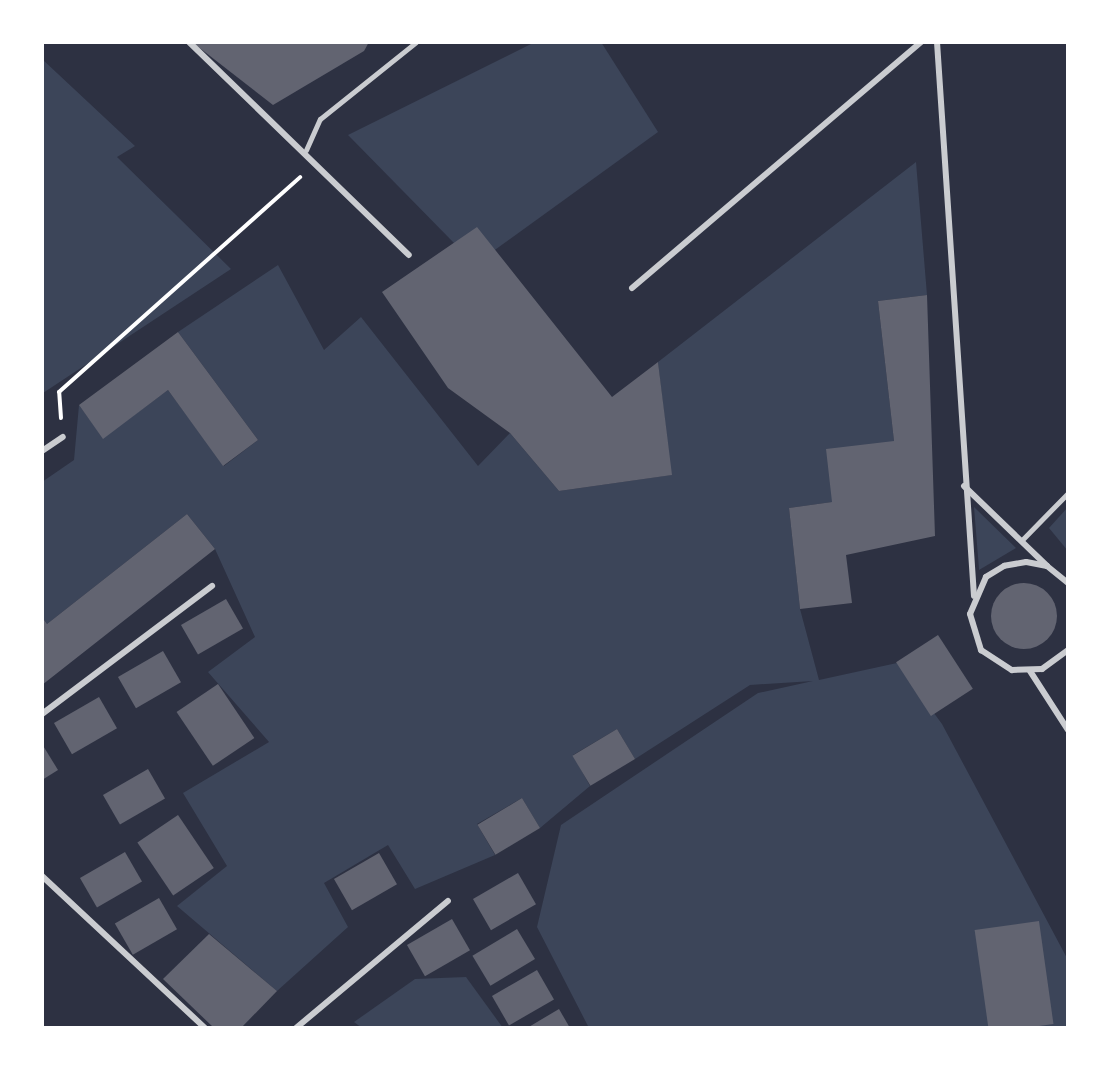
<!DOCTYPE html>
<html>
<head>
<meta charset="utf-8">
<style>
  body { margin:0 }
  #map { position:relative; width:1110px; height:1070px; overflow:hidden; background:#2d3142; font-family:"Exo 2",sans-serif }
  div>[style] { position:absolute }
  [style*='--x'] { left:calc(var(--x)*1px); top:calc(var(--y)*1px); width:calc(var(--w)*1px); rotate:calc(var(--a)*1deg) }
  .green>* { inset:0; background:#3c4559 }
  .building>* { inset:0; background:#626471; transform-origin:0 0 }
  .round { border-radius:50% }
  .path>* { height:4px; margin:-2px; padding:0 2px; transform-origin:2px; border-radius:2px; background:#fff }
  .service>* { height:4.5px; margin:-2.25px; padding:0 2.25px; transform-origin:2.25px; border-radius:2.25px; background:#caccd0 }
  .pedestrian>* { height:5px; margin:-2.5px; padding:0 2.5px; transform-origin:2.5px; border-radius:2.5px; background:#caccd0 }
  .minor>* { height:6px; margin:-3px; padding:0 3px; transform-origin:3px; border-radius:3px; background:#caccd0 }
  span { translate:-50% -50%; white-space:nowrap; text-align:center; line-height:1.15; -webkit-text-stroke:4.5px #fff; paint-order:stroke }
  .frame { position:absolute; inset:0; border:44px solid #fff; pointer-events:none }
</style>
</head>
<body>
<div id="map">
  <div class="green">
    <div style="clip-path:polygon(535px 42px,601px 42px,658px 132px,492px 252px,454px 243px,348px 135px)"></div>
    <div style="clip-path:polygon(42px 59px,135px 146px,117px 157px,231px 269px,43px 393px)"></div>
    <div style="clip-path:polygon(916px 162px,927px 295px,878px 301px,894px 441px,832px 502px,789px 508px,800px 609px,819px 680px,897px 663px,942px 724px,1068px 960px,1068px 1028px,589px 1028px,537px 927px,561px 825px,758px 693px,813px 681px,750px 685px,635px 759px,617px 729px,573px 755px,590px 786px,540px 828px,522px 798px,477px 824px,495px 855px,415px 889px,388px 845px,324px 883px,348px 927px,277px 991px,177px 906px,227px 866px,183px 793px,269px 742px,208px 672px,255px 637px,215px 549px,187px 514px,47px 624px,42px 617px,42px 482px,74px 460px,79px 405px,103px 438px,168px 390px,224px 466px,258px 440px,178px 332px,278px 265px,324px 350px,361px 317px,478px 466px,510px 433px,559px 491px,671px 475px,658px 362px)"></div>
    <div style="clip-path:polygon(974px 507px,1016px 548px,979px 570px,979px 569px)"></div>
    <div style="clip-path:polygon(1068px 507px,1068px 551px,1049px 528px)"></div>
    <div style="clip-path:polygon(466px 977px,503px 1028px,362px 1028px,354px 1022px,415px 979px)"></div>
  </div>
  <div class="building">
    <div style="clip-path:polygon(192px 42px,369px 42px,364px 51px,273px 105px)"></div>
    <div style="clip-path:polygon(477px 227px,612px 397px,658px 362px,672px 475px,559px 491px,510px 433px,448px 388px,382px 292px)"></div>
    <div style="clip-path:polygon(927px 295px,935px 536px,846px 555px,852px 603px,800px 609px,789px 508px,832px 502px,826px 449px,894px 441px,878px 301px)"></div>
    <div style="clip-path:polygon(178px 332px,258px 440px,223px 466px,168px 390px,103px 439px,79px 405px)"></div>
    <div style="clip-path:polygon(187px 514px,215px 549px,42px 685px,42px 617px,47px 624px)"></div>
    <div class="round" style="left:991px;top:583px;width:66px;height:66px"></div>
    <div style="left:226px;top:599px;width:34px;height:52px;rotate:60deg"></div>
    <div style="left:938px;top:635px;width:64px;height:50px;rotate:57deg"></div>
    <div style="left:163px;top:651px;width:36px;height:52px;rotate:60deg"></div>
    <div style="left:218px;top:684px;width:65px;height:50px;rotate:56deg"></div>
    <div style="left:99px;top:697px;width:36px;height:52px;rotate:60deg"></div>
    <div style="left:617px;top:729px;width:35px;height:52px;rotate:59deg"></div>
    <div style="clip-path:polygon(42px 744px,58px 770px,42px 780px)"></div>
    <div style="left:148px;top:769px;width:34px;height:52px;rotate:60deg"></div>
    <div style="left:522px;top:798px;width:35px;height:52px;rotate:59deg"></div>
    <div style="left:178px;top:815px;width:64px;height:49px;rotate:56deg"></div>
    <div style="left:125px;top:852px;width:34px;height:52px;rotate:60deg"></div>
    <div style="left:379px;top:853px;width:36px;height:52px;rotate:60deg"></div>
    <div style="left:518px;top:873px;width:36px;height:52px;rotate:60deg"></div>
    <div style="left:159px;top:898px;width:36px;height:51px;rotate:60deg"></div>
    <div style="left:452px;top:919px;width:36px;height:52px;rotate:60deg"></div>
    <div style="left:1039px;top:921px;width:104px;height:65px;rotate:82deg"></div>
    <div style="left:517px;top:929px;width:35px;height:52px;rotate:59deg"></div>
    <div style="clip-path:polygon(209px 934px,277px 991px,241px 1028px,214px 1028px,163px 979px)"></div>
    <div style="left:537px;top:970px;width:34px;height:52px;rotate:60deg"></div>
    <div style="clip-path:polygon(559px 1009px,570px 1028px,527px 1028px)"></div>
  </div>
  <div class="path">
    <div style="--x:61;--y:418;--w:26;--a:-94"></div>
    <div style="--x:59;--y:392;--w:323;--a:-41.7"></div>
  </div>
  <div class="service">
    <div style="--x:1022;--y:540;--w:66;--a:-45.6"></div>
  </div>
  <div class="pedestrian">
    <div style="--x:306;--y:150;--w:34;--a:-66"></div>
    <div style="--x:320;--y:119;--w:123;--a:-38.7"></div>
  </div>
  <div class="minor">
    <div style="--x:189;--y:42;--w:306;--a:44.1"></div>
    <div style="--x:937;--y:42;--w:555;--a:86.18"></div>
    <div style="--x:632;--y:288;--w:380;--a:-40.4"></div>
    <div style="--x:42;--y:451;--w:25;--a:-34"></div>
    <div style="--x:964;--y:486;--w:115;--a:43.9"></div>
    <div style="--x:1068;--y:583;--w:27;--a:-141"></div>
    <div style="--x:1047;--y:566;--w:21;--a:-169"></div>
    <div style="--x:1026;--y:562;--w:22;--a:170"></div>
    <div style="--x:1004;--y:566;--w:21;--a:149"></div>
    <div style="--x:986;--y:577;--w:40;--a:113.4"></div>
    <div style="--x:970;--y:614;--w:38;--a:73"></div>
    <div style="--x:981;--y:650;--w:37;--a:33"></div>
    <div style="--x:1012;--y:670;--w:30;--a:-2"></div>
    <div style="--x:1042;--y:669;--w:32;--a:-36"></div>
    <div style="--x:1030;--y:671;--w:70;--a:57.2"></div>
    <div style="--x:42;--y:714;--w:213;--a:-37"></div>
    <div style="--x:42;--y:876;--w:223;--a:43"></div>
    <div style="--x:296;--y:1028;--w:198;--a:-39.9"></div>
  </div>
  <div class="frame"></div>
</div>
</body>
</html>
